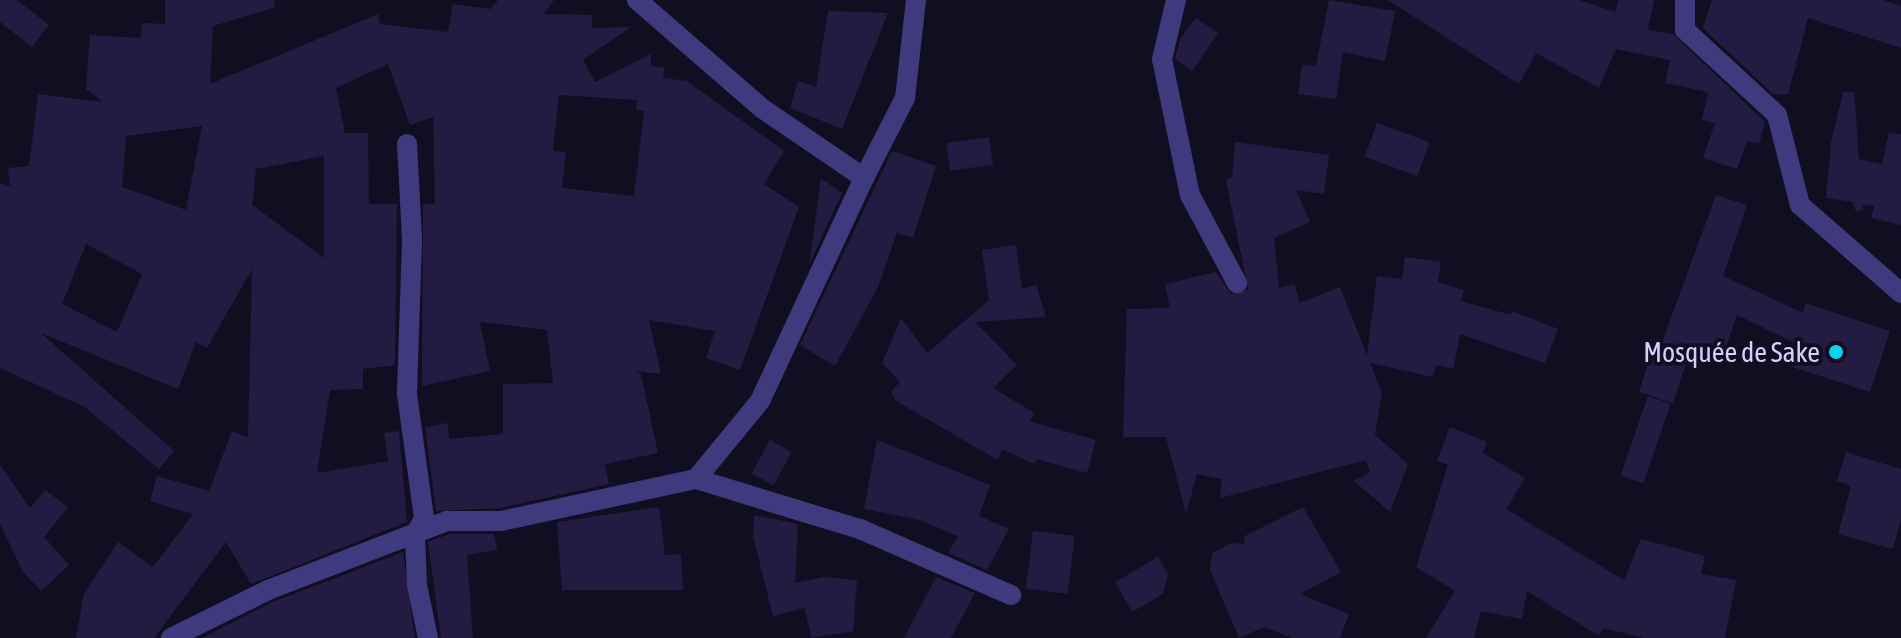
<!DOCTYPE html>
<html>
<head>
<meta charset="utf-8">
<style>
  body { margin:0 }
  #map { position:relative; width:1901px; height:638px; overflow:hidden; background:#120e21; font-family:"Asap Condensed",sans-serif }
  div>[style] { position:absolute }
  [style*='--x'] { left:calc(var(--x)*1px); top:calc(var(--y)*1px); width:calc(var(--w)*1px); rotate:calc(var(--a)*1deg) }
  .building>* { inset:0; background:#231b41; transform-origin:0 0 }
  .minor>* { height:20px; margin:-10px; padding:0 10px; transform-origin:10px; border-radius:10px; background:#3f3a7e }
  .dots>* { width:22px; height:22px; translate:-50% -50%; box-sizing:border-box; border:4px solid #120e21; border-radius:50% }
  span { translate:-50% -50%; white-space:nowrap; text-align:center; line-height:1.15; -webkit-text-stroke:8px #120e21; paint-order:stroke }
  .poi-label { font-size:28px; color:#d6cffd }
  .right { translate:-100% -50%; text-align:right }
</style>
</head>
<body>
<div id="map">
  <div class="building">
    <div style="clip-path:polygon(0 0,17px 0,49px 25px,32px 47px,0 22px)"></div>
    <div style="clip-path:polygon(evenodd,165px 0,274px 0,275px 7px,213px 26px,210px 84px,378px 14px,380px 24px,448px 32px,453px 4px,491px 9px,498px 0,554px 0,544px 14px,592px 15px,592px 28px,631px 27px,583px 60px,595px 82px,651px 54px,651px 66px,665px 68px,663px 78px,687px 81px,784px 151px,764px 184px,799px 207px,740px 370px,706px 358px,715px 331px,649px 320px,661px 374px,636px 371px,641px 374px,658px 453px,605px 464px,609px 484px,500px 508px,436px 511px,425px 427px,448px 423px,449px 439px,503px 434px,503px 384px,553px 383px,547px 330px,480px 322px,490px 371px,422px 386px,423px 204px,435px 204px,433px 117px,410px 125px,388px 64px,336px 88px,345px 133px,368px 133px,369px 204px,397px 204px,395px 365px,363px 369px,363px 389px,330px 390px,317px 473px,388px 461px,384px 433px,399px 431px,407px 522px,251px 584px,226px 542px,154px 638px,76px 638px,84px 593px,118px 542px,153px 567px,193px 514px,150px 501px,157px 476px,209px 491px,232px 431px,248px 437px,252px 269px,207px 348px,196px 342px,178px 389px,41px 333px,174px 451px,159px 469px,85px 407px,0 368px,0 183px,10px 186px,8px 168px,29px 166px,38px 94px,103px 102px,86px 89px,90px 35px,141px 38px,142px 23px,165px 24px,165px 0,559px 95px,637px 100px,636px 110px,644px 111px,634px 196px,562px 188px,566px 152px,553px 151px,559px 95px,165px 0,202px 126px,186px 210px,122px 187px,126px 136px,202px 126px,165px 0,324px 156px,324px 258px,252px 205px,256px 169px,324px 156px,165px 0,86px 244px,142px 274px,117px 332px,62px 304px,86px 244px)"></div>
    <div style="clip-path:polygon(1329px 0,1395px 11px,1385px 61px,1343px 52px,1336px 99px,1298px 94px,1302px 65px,1316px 66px)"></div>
    <div style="clip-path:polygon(1388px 0,1579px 0,1615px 12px,1618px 0,1654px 0,1648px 30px,1673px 34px,1765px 122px,1759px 144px,1747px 141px,1737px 169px,1703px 158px,1715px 123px,1702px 120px,1708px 92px,1665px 83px,1670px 60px,1616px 49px,1599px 88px,1536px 53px,1519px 84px)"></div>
    <div style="clip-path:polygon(1712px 0,1883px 0,1901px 6px,1901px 48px,1808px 18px,1788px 95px,1773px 94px,1703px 28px)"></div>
    <div style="clip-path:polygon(828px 11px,888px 13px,842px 129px,790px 108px,798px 81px,816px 87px)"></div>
    <div style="clip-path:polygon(1196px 18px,1218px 33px,1192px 71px,1175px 59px,1180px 39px)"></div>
    <div style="clip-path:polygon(1843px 92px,1854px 92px,1859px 159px,1882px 164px,1889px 133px,1901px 134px,1901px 225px,1871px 218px,1874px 206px,1862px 204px,1863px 210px,1856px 212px,1853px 202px,1826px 198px,1831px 142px)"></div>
    <div style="left:1377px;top:123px;width:56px;height:36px;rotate:20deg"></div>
    <div style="left:989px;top:137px;width:28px;height:43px;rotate:82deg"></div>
    <div style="clip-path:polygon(1235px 142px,1329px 155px,1324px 194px,1296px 190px,1310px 222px,1274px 238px,1279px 288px,1295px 284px,1299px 303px,1340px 287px,1367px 355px,1377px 276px,1402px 279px,1405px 257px,1441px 262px,1438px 282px,1464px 290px,1461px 301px,1511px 315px,1512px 311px,1558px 329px,1545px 363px,1460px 334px,1453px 369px,1436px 365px,1433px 377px,1370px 363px,1382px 393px,1375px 435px,1408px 464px,1390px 512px,1354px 481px,1370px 472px,1366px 460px,1220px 498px,1222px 479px,1197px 474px,1186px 514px,1166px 437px,1123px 437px,1127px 309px,1170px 308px,1165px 284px,1216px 272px,1231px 294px,1248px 289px,1226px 180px,1232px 178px)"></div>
    <div style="clip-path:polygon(892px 151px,936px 166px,913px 238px,897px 233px,878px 287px,835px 366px,800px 345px)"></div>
    <div style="clip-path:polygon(821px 178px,842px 193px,809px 265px)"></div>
    <div style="clip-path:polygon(1716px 195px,1747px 205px,1723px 276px,1803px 313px,1806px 303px,1890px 331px,1870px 392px,1786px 365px,1793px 342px,1737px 315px,1723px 355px,1692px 345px,1673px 403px,1639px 392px,1651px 354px,1657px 356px)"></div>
    <div style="clip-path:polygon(1016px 245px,1022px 289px,1036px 285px,1046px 317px,975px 322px,1017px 365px,993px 388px,1035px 413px,1029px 421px,1096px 440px,1087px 473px,1037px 459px,1034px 464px,1002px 449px,998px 460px,896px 401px,891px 392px,900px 382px,882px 363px,901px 318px,927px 353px,989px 300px,982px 250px)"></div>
    <div style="left:1648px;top:396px;width:24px;height:84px;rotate:19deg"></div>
    <div style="clip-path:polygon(1450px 427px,1487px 442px,1483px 453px,1525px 478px,1506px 509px,1624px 580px,1641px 539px,1705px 556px,1701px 574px,1736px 580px,1725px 638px,1643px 638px,1604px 628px,1599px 636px,1527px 591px,1522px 619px,1481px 611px,1474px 638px,1426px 638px,1455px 591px,1416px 567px,1448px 465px,1437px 461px)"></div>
    <div style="left:770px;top:440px;width:25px;height:38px;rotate:29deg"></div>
    <div style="clip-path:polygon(877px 440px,990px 485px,979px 516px,1009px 529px,987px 570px,948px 553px,958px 536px,920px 520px,864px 509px)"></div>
    <div style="clip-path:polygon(1846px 452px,1901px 469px,1901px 519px,1893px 549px,1838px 534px,1851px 486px,1837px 481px)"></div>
    <div style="clip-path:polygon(0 465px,30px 508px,45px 490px,68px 507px,44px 537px,69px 565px,41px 591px,23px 572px,0 524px)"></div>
    <div style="clip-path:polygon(659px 507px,665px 555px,681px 554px,683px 590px,562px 590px,557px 522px)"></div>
    <div style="clip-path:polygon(1303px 507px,1341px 572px,1300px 594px,1349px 614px,1340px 638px,1292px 638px,1264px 627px,1239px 638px,1210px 570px,1212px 553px,1231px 543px,1244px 544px,1245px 536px)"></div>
    <div style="clip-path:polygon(754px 515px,798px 524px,795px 583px,823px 577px,857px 580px,853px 631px,811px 638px,805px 608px,773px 616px,753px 536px)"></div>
    <div style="left:1033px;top:531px;width:42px;height:58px;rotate:7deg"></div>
    <div style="clip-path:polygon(449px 534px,494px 534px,497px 550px,467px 555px,473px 638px,441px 638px,428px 542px)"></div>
    <div style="clip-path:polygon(403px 552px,415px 638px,202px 638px,273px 602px)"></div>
    <div style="clip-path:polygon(1158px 557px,1168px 575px,1163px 594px,1132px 612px,1115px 582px)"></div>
    <div style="clip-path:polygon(936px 577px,975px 593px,951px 638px,904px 638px)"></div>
  </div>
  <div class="minor">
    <div style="--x:637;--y:0;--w:167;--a:40.9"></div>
    <div style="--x:763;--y:109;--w:122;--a:34.3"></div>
    <div style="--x:864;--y:178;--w:246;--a:115"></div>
    <div style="--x:760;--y:401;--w:101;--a:129.4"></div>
    <div style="--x:1176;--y:0;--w:61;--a:103.3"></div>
    <div style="--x:1162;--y:59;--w:139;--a:78.4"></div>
    <div style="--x:1190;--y:195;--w:100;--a:61.9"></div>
    <div style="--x:1685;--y:0;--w:30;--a:90"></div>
    <div style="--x:1685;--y:30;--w:125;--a:42.7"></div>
    <div style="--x:1777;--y:115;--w:93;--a:75.7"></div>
    <div style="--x:1800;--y:205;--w:134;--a:41.1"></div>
    <div style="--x:407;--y:144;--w:97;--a:87"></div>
    <div style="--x:412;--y:241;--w:153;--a:91.9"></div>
    <div style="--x:407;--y:394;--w:125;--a:82.2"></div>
    <div style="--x:424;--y:518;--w:20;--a:117"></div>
    <div style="--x:415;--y:536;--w:49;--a:87.7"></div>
    <div style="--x:417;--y:585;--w:54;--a:78.3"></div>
    <div style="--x:864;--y:178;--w:90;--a:-62.9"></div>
    <div style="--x:905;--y:98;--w:99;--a:-83.6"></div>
    <div style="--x:171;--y:638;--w:108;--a:-26.3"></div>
    <div style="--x:268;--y:590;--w:192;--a:-21.1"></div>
    <div style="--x:447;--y:521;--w:54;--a:0"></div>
    <div style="--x:501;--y:521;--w:199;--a:-12.2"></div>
    <div style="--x:696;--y:479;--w:171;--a:17"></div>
    <div style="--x:860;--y:529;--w:165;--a:23.6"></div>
  </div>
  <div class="dots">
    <div style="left:1836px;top:352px;background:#08d3f0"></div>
  </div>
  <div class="poi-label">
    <span class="right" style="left:1820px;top:352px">Mosquée de Sake</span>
  </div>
</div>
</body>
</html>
